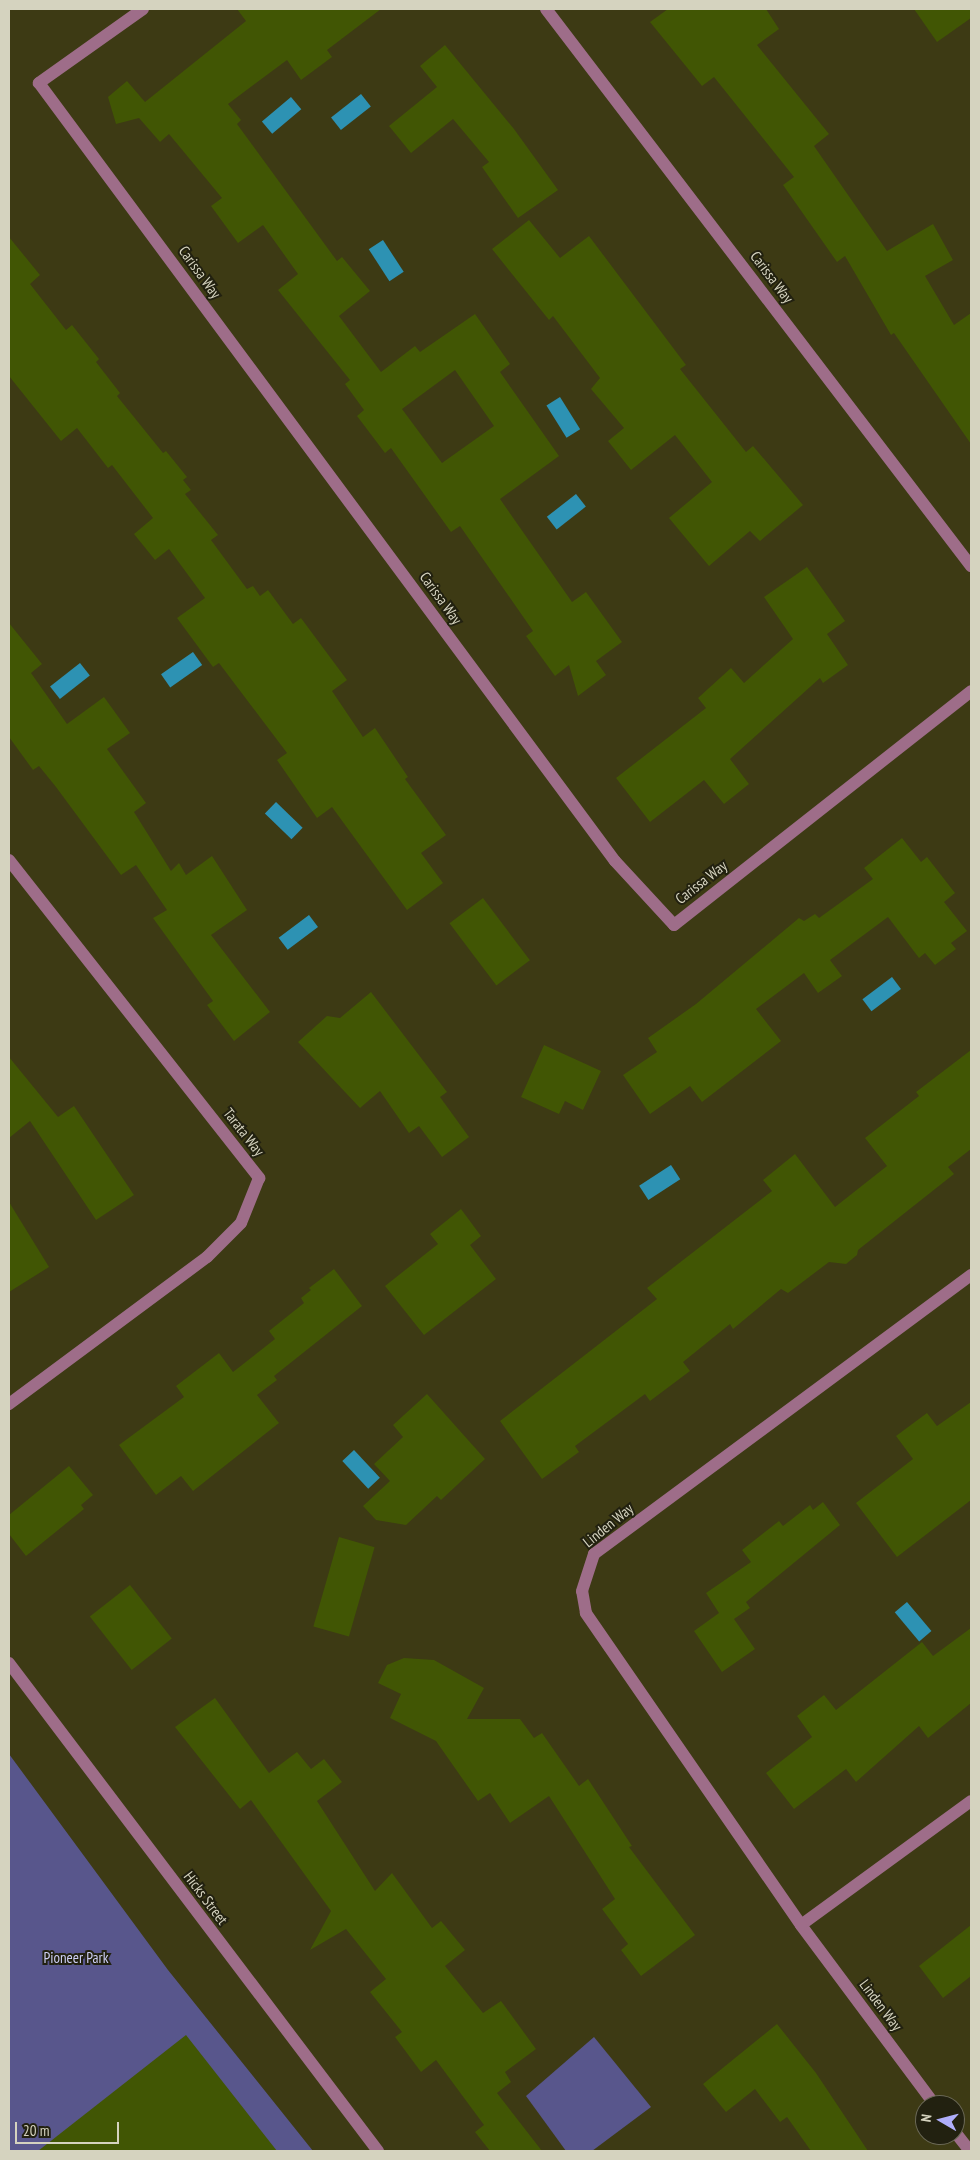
<!DOCTYPE html>
<html>
<head>
<meta charset="utf-8">
<style>
  body { margin:0 }
  #map { position:relative; width:980px; height:2160px; overflow:hidden; background:#3d3a14; font-family:"PT Sans Narrow",sans-serif }
  div>[style] { position:absolute }
  [style*='--x'] { left:calc(var(--x)*1px); top:calc(var(--y)*1px); width:calc(var(--w)*1px); rotate:calc(var(--a)*1deg) }
  .green>* { inset:0; background:#58568c }
  .water>* { inset:0; background:#2d92b3; transform-origin:0 0 }
  .building>* { inset:0; background:#415604; transform-origin:0 0 }
  .minor>* { height:12px; margin:-6px; padding:0 6px; transform-origin:6px; border-radius:6px; background:#9e6d89 }
  span { translate:-50% -50%; white-space:nowrap; text-align:center; line-height:1.15; -webkit-text-stroke:4px #222110; paint-order:stroke }
  .street-label { font-size:15px; color:#d5d3bf }
  .park-label { font-size:15px; color:#cecff5 }
  .frame { position:absolute; inset:0; border:10px solid #d5d3bf; pointer-events:none }
  .north { position:absolute; left:915px; top:2095px; width:50px; height:50px; box-sizing:border-box; background:#222110; border:1px solid #6a6856; border-radius:50%; rotate:278deg; font-size:14px; font-weight:700; line-height:20px; text-align:center; color:#d5d3bf }
  .north::after { content:''; display:block; margin:auto; width:18px; height:22px; background:#afaefa; clip-path:polygon(50% 0,100% 100%,50% 72%,0 100%) }
  .scale { position:absolute; left:15px; top:2122px; width:104px; height:22px; box-sizing:border-box; border:2px solid #d5d3bf; border-top:0; padding-left:6px; font-size:15px; line-height:18px; white-space:nowrap; color:#d5d3bf; -webkit-text-stroke:4px #222110; paint-order:stroke }
</style>
</head>
<body>
<div id="map">
  <div class="green">
    <div style="clip-path:polygon(9px 1754px,168px 1970px,313px 2151px,9px 2151px)"></div>
    <div style="clip-path:polygon(594px 2037px,651px 2107px,592px 2151px,566px 2151px,526px 2096px)"></div>
  </div>
  <div class="water">
    <div style="left:361px;top:94px;width:16px;height:38px;rotate:52deg"></div>
    <div style="left:291px;top:97px;width:16px;height:38px;rotate:50deg"></div>
    <div style="left:383px;top:240px;width:38px;height:17px;rotate:57deg"></div>
    <div style="left:560px;top:397px;width:38px;height:16px;rotate:58deg"></div>
    <div style="left:576px;top:494px;width:16px;height:37px;rotate:52deg"></div>
    <div style="left:193px;top:652px;width:16px;height:39px;rotate:55deg"></div>
    <div style="left:80px;top:663px;width:16px;height:38px;rotate:52deg"></div>
    <div style="left:276px;top:802px;width:37px;height:16px;rotate:44deg"></div>
    <div style="left:309px;top:915px;width:15px;height:38px;rotate:53deg"></div>
    <div style="left:892px;top:977px;width:15px;height:37px;rotate:53deg"></div>
    <div style="left:671px;top:1165px;width:17px;height:38px;rotate:57deg"></div>
    <div style="left:354px;top:1450px;width:38px;height:16px;rotate:47deg"></div>
    <div style="left:907px;top:1602px;width:38px;height:16px;rotate:50deg"></div>
  </div>
  <div class="building">
    <div style="clip-path:polygon(evenodd,237px 9px,381px 9px,327px 50px,332px 57px,301px 80px,287px 60px,228px 104px,241px 120px,237px 124px,337px 261px,342px 257px,370px 291px,339px 316px,381px 372px,415px 346px,420px 352px,475px 314px,510px 364px,500px 372px,559px 456px,500px 499px,572px 602px,586px 592px,622px 642px,596px 661px,606px 675px,578px 696px,569px 665px,555px 676px,526px 636px,533px 631px,460px 526px,451px 532px,391px 448px,385px 453px,357px 416px,364px 410px,345px 384px,350px 380px,278px 290px,298px 274px,263px 225px,238px 243px,211px 206px,222px 198px,169px 134px,160px 142px,139px 118px,116px 124px,108px 97px,127px 81px,145px 102px,246px 21px,237px 9px,455px 370px,494px 426px,442px 463px,402px 409px,455px 370px)"></div>
    <div style="clip-path:polygon(668px 9px,766px 9px,779px 29px,757px 45px,829px 134px,814px 146px,887px 251px,933px 224px,953px 260px,925px 276px,954px 325px,971px 313px,971px 444px,894px 333px,891px 335px,845px 256px,837px 262px,783px 185px,794px 177px,714px 77px,702px 86px,650px 22px)"></div>
    <div style="clip-path:polygon(914px 9px,971px 9px,971px 18px,937px 42px)"></div>
    <div style="clip-path:polygon(445px 45px,514px 129px,558px 190px,518px 218px,482px 167px,489px 162px,453px 119px,411px 153px,389px 126px,437px 87px,420px 66px)"></div>
    <div style="clip-path:polygon(529px 220px,560px 258px,589px 236px,686px 365px,680px 369px,746px 452px,753px 446px,803px 505px,760px 541px,750px 531px,709px 566px,669px 518px,712px 482px,675px 435px,631px 470px,608px 441px,624px 428px,591px 389px,600px 378px,553px 316px,549px 320px,492px 249px)"></div>
    <div style="clip-path:polygon(9px 237px,40px 275px,30px 284px,66px 330px,72px 325px,99px 359px,96px 362px,120px 393px,117px 396px,163px 453px,166px 451px,187px 477px,183px 480px,191px 490px,185px 494px,218px 535px,211px 540px,247px 589px,253px 586px,260px 596px,268px 590px,293px 624px,301px 618px,347px 680px,332px 691px,363px 737px,375px 728px,408px 777px,405px 779px,446px 835px,421px 853px,443px 883px,407px 910px,332px 807px,317px 818px,277px 760px,287px 753px,219px 663px,213px 667px,177px 618px,205px 598px,169px 549px,155px 560px,134px 534px,153px 518px,112px 465px,108px 468px,77px 428px,61px 441px,9px 376px)"></div>
    <div style="clip-path:polygon(807px 567px,845px 621px,827px 634px,848px 665px,823px 683px,820px 678px,730px 759px,749px 784px,724px 804px,704px 780px,650px 822px,616px 778px,706px 708px,698px 698px,731px 668px,744px 683px,793px 639px,764px 597px)"></div>
    <div style="clip-path:polygon(9px 623px,42px 664px,31px 673px,67px 724px,104px 697px,130px 733px,107px 749px,146px 803px,134px 812px,171px 871px,179px 863px,186px 875px,212px 856px,247px 910px,211px 935px,270px 1012px,234px 1041px,207px 1005px,213px 1001px,153px 918px,167px 910px,136px 865px,121px 875px,56px 787px,39px 766px,33px 770px,9px 737px)"></div>
    <div style="clip-path:polygon(902px 838px,921px 862px,927px 857px,955px 893px,944px 902px,967px 931px,951px 943px,956px 949px,935px 965px,925px 953px,919px 958px,888px 917px,830px 960px,842px 976px,818px 993px,804px 973px,756px 1009px,781px 1041px,702px 1102px,690px 1086px,650px 1114px,623px 1075px,657px 1052px,648px 1038px,696px 1004px,799px 918px,804px 921px,815px 914px,819px 918px,873px 879px,864px 868px)"></div>
    <div style="left:483px;top:898px;width:78px;height:42px;rotate:53deg"></div>
    <div style="clip-path:polygon(371px 992px,447px 1092px,440px 1097px,469px 1137px,442px 1157px,419px 1126px,409px 1133px,380px 1091px,360px 1108px,298px 1042px,327px 1016px,340px 1018px)"></div>
    <div style="clip-path:polygon(544px 1045px,601px 1071px,583px 1110px,565px 1101px,559px 1114px,521px 1097px)"></div>
    <div style="clip-path:polygon(971px 1050px,971px 1149px,948px 1167px,954px 1174px,858px 1250px,857px 1255px,846px 1264px,829px 1262px,788px 1293px,781px 1289px,733px 1329px,730px 1324px,683px 1362px,690px 1371px,650px 1401px,645px 1394px,575px 1446px,579px 1452px,542px 1479px,500px 1421px,657px 1299px,647px 1288px,772px 1191px,763px 1180px,795px 1154px,835px 1207px,887px 1166px,865px 1138px,919px 1096px,916px 1092px)"></div>
    <div style="clip-path:polygon(9px 1057px,58px 1117px,74px 1106px,134px 1195px,96px 1220px,30px 1121px,9px 1138px)"></div>
    <div style="clip-path:polygon(9px 1202px,49px 1267px,9px 1292px)"></div>
    <div style="clip-path:polygon(461px 1209px,481px 1236px,470px 1245px,496px 1279px,424px 1335px,385px 1286px,438px 1244px,430px 1234px)"></div>
    <div style="clip-path:polygon(334px 1269px,362px 1306px,274px 1376px,277px 1380px,257px 1395px,279px 1423px,193px 1491px,181px 1476px,156px 1495px,119px 1445px,184px 1397px,176px 1386px,219px 1353px,233px 1372px,275px 1339px,269px 1331px,304px 1303px,301px 1298px,311px 1290px,309px 1288px)"></div>
    <div style="clip-path:polygon(427px 1394px,485px 1459px,441px 1500px,437px 1496px,406px 1525px,376px 1520px,363px 1506px,390px 1481px,374px 1464px,403px 1437px,393px 1425px)"></div>
    <div style="clip-path:polygon(971px 1402px,971px 1500px,897px 1557px,856px 1503px,913px 1459px,896px 1436px,927px 1413px,937px 1426px)"></div>
    <div style="clip-path:polygon(69px 1466px,93px 1495px,81px 1505px,84px 1509px,26px 1556px,9px 1534px,9px 1515px)"></div>
    <div style="clip-path:polygon(823px 1502px,840px 1525px,746px 1602px,750px 1608px,734px 1619px,755px 1649px,722px 1672px,694px 1631px,719px 1613px,706px 1593px,751px 1562px,742px 1550px,779px 1521px,783px 1526px,810px 1505px,813px 1510px)"></div>
    <div style="left:339px;top:1537px;width:37px;height:93px;rotate:16deg"></div>
    <div style="left:130px;top:1585px;width:68px;height:51px;rotate:52deg"></div>
    <div style="clip-path:polygon(971px 1628px,971px 1703px,928px 1738px,919px 1726px,856px 1782px,846px 1769px,794px 1809px,766px 1773px,812px 1737px,797px 1716px,824px 1695px,836px 1710px,922px 1642px,933px 1656px)"></div>
    <div style="clip-path:polygon(404px 1658px,434px 1660px,484px 1688px,467px 1719px,520px 1719px,534px 1738px,542px 1733px,579px 1786px,588px 1779px,632px 1846px,629px 1847px,695px 1935px,641px 1976px,621px 1950px,628px 1944px,602px 1909px,615px 1899px,549px 1796px,510px 1823px,490px 1793px,478px 1801px,436px 1741px,390px 1718px,401px 1694px,378px 1683px,387px 1665px)"></div>
    <div style="clip-path:polygon(215px 1698px,269px 1773px,297px 1752px,311px 1769px,324px 1759px,342px 1782px,317px 1801px,375px 1891px,392px 1873px,432px 1928px,441px 1921px,465px 1950px,445px 1966px,483px 2013px,501px 2001px,536px 2049px,505px 2072px,511px 2082px,497px 2093px,542px 2151px,490px 2151px,475px 2132px,484px 2125px,436px 2060px,421px 2072px,395px 2037px,402px 2032px,370px 1992px,386px 1979px,346px 1929px,310px 1950px,331px 1911px,251px 1800px,240px 1809px,175px 1727px)"></div>
    <div style="clip-path:polygon(971px 1925px,971px 1976px,943px 1998px,919px 1966px)"></div>
    <div style="clip-path:polygon(777px 2024px,816px 2073px,868px 2151px,811px 2151px,787px 2117px,780px 2122px,755px 2089px,726px 2112px,703px 2084px)"></div>
    <div style="clip-path:polygon(186px 2035px,277px 2151px,38px 2151px)"></div>
  </div>
  <div class="minor">
    <div style="--x:143;--y:9;--w:128;--a:144.6"></div>
    <div style="--x:39;--y:83;--w:968;--a:53.49"></div>
    <div style="--x:615;--y:861;--w:87;--a:47.3"></div>
    <div style="--x:674;--y:925;--w:378;--a:-38.2"></div>
    <div style="--x:546;--y:9;--w:701;--a:52.66"></div>
    <div style="--x:9;--y:860;--w:405;--a:51.8"></div>
    <div style="--x:259;--y:1178;--w:48;--a:111.8"></div>
    <div style="--x:241;--y:1223;--w:48;--a:135"></div>
    <div style="--x:207;--y:1257;--w:247;--a:143.4"></div>
    <div style="--x:9;--y:1663;--w:612;--a:52.91"></div>
    <div style="--x:801;--y:1925;--w:210;--a:-36.1"></div>
    <div style="--x:935;--y:2105;--w:224;--a:-126.7"></div>
    <div style="--x:801;--y:1925;--w:379;--a:-124.6"></div>
    <div style="--x:586;--y:1613;--w:22;--a:-100"></div>
    <div style="--x:582;--y:1591;--w:39;--a:-72"></div>
    <div style="--x:594;--y:1554;--w:469;--a:-36.5"></div>
    <div style="--x:955;--y:2132;--w:24;--a:52"></div>
  </div>
  <div class="street-label">
    <span style="left:200px;top:272px;rotate:54deg">Carissa Way</span>
    <span style="left:772px;top:277px;rotate:53deg">Carissa Way</span>
    <span style="left:441px;top:598px;rotate:54deg">Carissa Way</span>
    <span style="left:701px;top:882px;rotate:-38deg">Carissa Way</span>
    <span style="left:244px;top:1132px;rotate:52deg">Tarata Way</span>
    <span style="left:608px;top:1525px;rotate:-39deg">Linden Way</span>
    <span style="left:206px;top:1898px;rotate:53deg">Hicks Street</span>
    <span style="left:881px;top:2005px;rotate:53deg">Linden Way</span>
  </div>
  <div class="park-label">
    <span style="left:76px;top:1958px">Pioneer Park</span>
  </div>
  <div class="frame"></div>
  <div class="north">N</div>
  <div class="scale">20 m</div>
</div>
</body>
</html>
